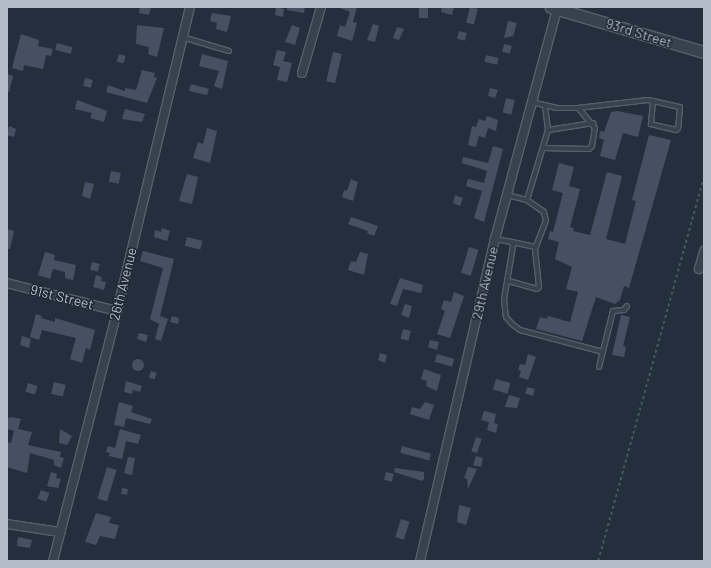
<!DOCTYPE html>
<html>
<head>
<meta charset="utf-8">
<style>
  body { margin:0 }
  #map { position:relative; width:711px; height:568px; overflow:hidden; background:#242f3e; font-family:Barlow,sans-serif }
  div>[style] { position:absolute }
  [style*='--x'] { left:calc(var(--x)*1px); top:calc(var(--y)*1px); width:calc(var(--w)*1px); rotate:calc(var(--a)*1deg) }
  .building>* { inset:0; background:#455162; transform-origin:0 0 }
  .round { border-radius:50% }
  .path>* { height:1.5px; margin-top:-0.75px; transform-origin:0; background:repeating-linear-gradient(90deg,#44595c 0 3px,transparent 0 6px) }
  .roads { filter:drop-shadow(1px 0 #565f6c) drop-shadow(-1px 0 #565f6c) drop-shadow(0 1px #565f6c) drop-shadow(0 -1px #565f6c) }
  .service>* { height:4px; margin:-2px; padding:0 2px; transform-origin:2px; border-radius:2px; background:#38414e }
  .minor>* { height:8px; margin:-4px; padding:0 4px; transform-origin:4px; border-radius:4px; background:#38414e }
  .tertiary>* { height:11px; margin:-5.5px; padding:0 5.5px; transform-origin:5.5px; border-radius:5.5px; background:#38414e }
  span { translate:-50% -50%; white-space:nowrap; text-align:center; line-height:1.15; -webkit-text-stroke:3px #1d2633; paint-order:stroke }
  .street-label { font-size:14px; color:#b4bcc9 }
  .frame { position:absolute; inset:0; border:8px solid #b4bcc9; pointer-events:none }
</style>
</head>
<body>
<div id="map">
  <div class="building">
    <div style="clip-path:polygon(140px 7px,151px 7px,149px 15px,139px 13px)"></div>
    <div style="clip-path:polygon(276px 7px,284px 9px,283px 17px,275px 15px)"></div>
    <div style="clip-path:polygon(287px 7px,305px 7px,304px 13px,287px 10px)"></div>
    <div style="clip-path:polygon(338px 7px,357px 7px,353px 22px,357px 23px,352px 41px,337px 36px,340px 25px,345px 27px,350px 12px)"></div>
    <div style="left:419px;top:7px;width:9px;height:11px"></div>
    <div style="clip-path:polygon(442px 7px,454px 7px,452px 15px,441px 12px)"></div>
    <div style="left:470px;top:7px;width:8px;height:16px;rotate:14deg"></div>
    <div style="clip-path:polygon(212px 13px,231px 16px,227px 32px,216px 29px,217px 23px,210px 21px)"></div>
    <div style="clip-path:polygon(508px 21px,517px 23px,513px 36px,504px 38px)"></div>
    <div style="clip-path:polygon(373px 24px,379px 26px,375px 42px,367px 40px)"></div>
    <div style="clip-path:polygon(137px 25px,164px 28px,157px 57px,148px 54px,149px 47px,136px 44px)"></div>
    <div style="clip-path:polygon(292px 25px,300px 28px,295px 45px,285px 42px)"></div>
    <div style="clip-path:polygon(397px 27px,404px 29px,399px 40px,393px 38px)"></div>
    <div style="left:459px;top:31px;width:8px;height:8px;rotate:14deg"></div>
    <div style="clip-path:polygon(21px 34px,39px 40px,38px 46px,53px 49px,51px 56px,46px 55px,43px 69px,24px 65px,23px 71px,12px 68px)"></div>
    <div style="left:57px;top:43px;width:16px;height:7px;rotate:15deg"></div>
    <div style="left:504px;top:44px;width:8px;height:8px;rotate:14deg"></div>
    <div style="clip-path:polygon(277px 50px,286px 52px,283px 61px,292px 63px,287px 82px,277px 80px,280px 67px,273px 65px)"></div>
    <div style="left:333px;top:52px;width:9px;height:30px;rotate:13deg"></div>
    <div style="left:119px;top:54px;width:7px;height:8px;rotate:16deg"></div>
    <div style="clip-path:polygon(202px 54px,228px 61px,222px 89px,214px 86px,219px 71px,199px 66px)"></div>
    <div style="left:486px;top:55px;width:13px;height:7px;rotate:13deg"></div>
    <div style="clip-path:polygon(142px 70px,155px 73px,154px 77px,157px 78px,147px 103px,106px 92px,108px 85px,125px 91px,125px 88px,136px 90px)"></div>
    <div style="clip-path:polygon(7px 74px,13px 76px,9px 92px,7px 92px)"></div>
    <div style="left:85px;top:78px;width:8px;height:8px;rotate:14deg"></div>
    <div style="clip-path:polygon(191px 84px,209px 89px,207px 95px,189px 91px)"></div>
    <div style="clip-path:polygon(490px 88px,498px 90px,495px 98px,488px 96px)"></div>
    <div style="left:506px;top:98px;width:9px;height:15px;rotate:13deg"></div>
    <div style="clip-path:polygon(77px 100px,107px 111px,104px 122px,90px 118px,92px 113px,75px 109px)"></div>
    <div style="clip-path:polygon(125px 109px,145px 114px,142px 122px,122px 119px)"></div>
    <div style="clip-path:polygon(617px 111px,643px 116px,638px 137px,623px 133px,615px 160px,600px 156px,604px 140px,599px 138px,600px 131px,604px 132px,611px 112px)"></div>
    <div style="clip-path:polygon(487px 116px,498px 120px,496px 131px,488px 128px,485px 138px,479px 136px,476px 147px,468px 145px,472px 126px,476px 127px,479px 119px,485px 121px)"></div>
    <div style="clip-path:polygon(9px 126px,16px 129px,14px 137px,7px 135px)"></div>
    <div style="clip-path:polygon(207px 128px,217px 131px,210px 163px,193px 158px,198px 142px,203px 144px)"></div>
    <div style="clip-path:polygon(649px 135px,671px 140px,629px 288px,624px 286px,620px 300px,615px 304px,596px 297px,582px 341px,536px 329px,540px 317px,547px 319px,548px 316px,570px 322px,578px 292px,566px 289px,572px 267px,555px 259px,559px 242px,548px 239px,550px 231px,553px 232px,563px 193px,552px 190px,559px 163px,574px 167px,569px 186px,580px 189px,570px 227px,574px 228px,573px 231px,590px 235px,607px 172px,622px 176px,606px 239px,625px 244px,636px 201px,632px 200px)"></div>
    <div style="clip-path:polygon(493px 146px,503px 149px,484px 222px,474px 218px,482px 191px,466px 186px,468px 179px,484px 183px,487px 171px,462px 163px,463px 157px,488px 163px)"></div>
    <div style="left:111px;top:171px;width:10px;height:11px;rotate:11deg"></div>
    <div style="clip-path:polygon(187px 174px,198px 177px,192px 204px,179px 201px)"></div>
    <div style="clip-path:polygon(351px 179px,358px 182px,353px 201px,342px 197px,344px 190px,347px 191px)"></div>
    <div style="clip-path:polygon(85px 182px,94px 184px,90px 199px,82px 196px)"></div>
    <div style="clip-path:polygon(455px 195px,463px 198px,460px 206px,453px 203px)"></div>
    <div style="clip-path:polygon(351px 217px,378px 226px,374px 236px,367px 233px,368px 231px,348px 224px)"></div>
    <div style="clip-path:polygon(162px 228px,170px 231px,167px 241px,154px 237px,155px 230px,161px 232px)"></div>
    <div style="clip-path:polygon(7px 229px,14px 231px,10px 249px,7px 249px)"></div>
    <div style="left:187px;top:237px;width:16px;height:9px;rotate:14deg"></div>
    <div style="left:469px;top:247px;width:10px;height:27px;rotate:17deg"></div>
    <div style="clip-path:polygon(143px 251px,174px 259px,160px 316px,168px 319px,161px 341px,155px 339px,159px 324px,150px 319px,163px 268px,140px 261px)"></div>
    <div style="clip-path:polygon(45px 252px,55px 255px,54px 260px,76px 265px,73px 280px,65px 278px,65px 272px,53px 269px,50px 279px,38px 275px)"></div>
    <div style="clip-path:polygon(360px 252px,368px 254px,364px 275px,348px 270px,351px 261px,356px 262px)"></div>
    <div style="left:92px;top:262px;width:8px;height:8px;rotate:14deg"></div>
    <div style="clip-path:polygon(96px 275px,102px 277px,101px 281px,106px 282px,104px 290px,93px 287px)"></div>
    <div style="clip-path:polygon(400px 278px,423px 285px,421px 293px,403px 289px,397px 306px,390px 304px)"></div>
    <div style="clip-path:polygon(454px 292px,464px 296px,450px 338px,437px 334px,445px 311px,441px 309px,444px 300px,451px 302px)"></div>
    <div style="clip-path:polygon(405px 304px,412px 306px,409px 318px,401px 315px)"></div>
    <div style="clip-path:polygon(36px 314px,42px 316px,41px 318px,55px 322px,55px 318px,95px 330px,90px 350px,86px 348px,82px 363px,70px 359px,76px 338px,42px 330px,39px 340px,30px 337px)"></div>
    <div style="clip-path:polygon(621px 315px,630px 317px,623px 346px,626px 347px,624px 357px,612px 355px)"></div>
    <div style="clip-path:polygon(172px 316px,179px 318px,178px 324px,170px 322px)"></div>
    <div style="left:403px;top:329px;width:8px;height:10px;rotate:14deg"></div>
    <div style="clip-path:polygon(139px 333px,148px 335px,146px 342px,137px 339px)"></div>
    <div style="clip-path:polygon(22px 336px,31px 339px,29px 348px,20px 345px)"></div>
    <div style="clip-path:polygon(430px 340px,439px 342px,437px 350px,428px 347px)"></div>
    <div style="clip-path:polygon(380px 353px,387px 355px,385px 363px,378px 360px)"></div>
    <div style="left:437px;top:354px;width:18px;height:8px;rotate:16deg"></div>
    <div style="clip-path:polygon(528px 354px,536px 357px,528px 380px,519px 377px,521px 371px,518px 370px,520px 364px,525px 365px)"></div>
    <div class="round" style="left:132px;top:359px;width:12px;height:12px"></div>
    <div style="clip-path:polygon(424px 369px,441px 375px,437px 391px,426px 386px,427px 381px,421px 379px)"></div>
    <div style="left:151px;top:371px;width:6px;height:7px;rotate:18deg"></div>
    <div style="left:496px;top:379px;width:15px;height:11px;rotate:16deg"></div>
    <div style="clip-path:polygon(126px 381px,142px 386px,140px 392px,133px 390px,132px 394px,124px 392px)"></div>
    <div style="left:54px;top:382px;width:12px;height:12px;rotate:14deg"></div>
    <div style="left:28px;top:383px;width:10px;height:9px;rotate:17deg"></div>
    <div style="left:527px;top:387px;width:8px;height:7px;rotate:14deg"></div>
    <div style="clip-path:polygon(509px 395px,520px 398px,517px 408px,505px 407px)"></div>
    <div style="clip-path:polygon(119px 402px,133px 406px,131px 412px,152px 419px,150px 424px,126px 418px,124px 427px,114px 425px)"></div>
    <div style="clip-path:polygon(425px 402px,434px 405px,429px 420px,410px 414px,412px 407px,420px 409px)"></div>
    <div style="clip-path:polygon(484px 411px,496px 414px,494px 423px,498px 424px,496px 433px,487px 430px,489px 422px,481px 420px)"></div>
    <div style="clip-path:polygon(12px 417px,21px 419px,18px 429px,32px 432px,28px 445px,61px 452px,60px 457px,64px 458px,61px 468px,54px 465px,54px 460px,30px 453px,27px 473px,7px 467px,7px 442px,11px 443px,14px 431px,7px 429px,7px 418px)"></div>
    <div style="clip-path:polygon(60px 429px,72px 436px,67px 445px,59px 443px)"></div>
    <div style="clip-path:polygon(120px 429px,141px 435px,138px 444px,126px 441px,122px 459px,109px 456px,110px 453px,106px 452px,108px 446px,115px 448px)"></div>
    <div style="left:476px;top:437px;width:6px;height:15px;rotate:18deg"></div>
    <div style="left:402px;top:446px;width:30px;height:7px;rotate:15deg"></div>
    <div style="clip-path:polygon(476px 456px,483px 458px,481px 467px,473px 465px)"></div>
    <div style="clip-path:polygon(128px 457px,135px 458px,132px 475px,124px 473px)"></div>
    <div style="left:107px;top:467px;width:10px;height:33px;rotate:17deg"></div>
    <div style="clip-path:polygon(468px 467px,477px 469px,468px 489px,467px 479px,464px 478px)"></div>
    <div style="clip-path:polygon(395px 468px,424px 472px,424px 479px,422px 481px,394px 472px)"></div>
    <div style="clip-path:polygon(51px 472px,57px 474px,56px 478px,61px 479px,58px 488px,47px 486px)"></div>
    <div style="left:386px;top:472px;width:8px;height:8px;rotate:14deg"></div>
    <div style="left:122px;top:488px;width:6px;height:6px;rotate:9deg"></div>
    <div style="left:41px;top:490px;width:9px;height:9px;rotate:21deg"></div>
    <div style="clip-path:polygon(459px 505px,471px 508px,466px 525px,457px 522px)"></div>
    <div style="clip-path:polygon(96px 513px,111px 517px,109px 523px,119px 525px,115px 539px,100px 536px,96px 545px,85px 542px)"></div>
    <div style="left:401px;top:519px;width:9px;height:19px;rotate:18deg"></div>
    <div style="clip-path:polygon(18px 537px,32px 540px,30px 548px,17px 546px)"></div>
  </div>
  <div class="path">
    <div style="--x:598;--y:561;--w:398;--a:-74.6"></div>
  </div>
  <div class="roads">
    <div class="service">
      <div style="--x:182;--y:37;--w:49;--a:16.6"></div>
      <div style="--x:531;--y:102;--w:27;--a:13"></div>
      <div style="--x:557;--y:108;--w:21;--a:0"></div>
      <div style="--x:578;--y:108;--w:70;--a:-6.5"></div>
      <div style="--x:648;--y:100;--w:5;--a:11"></div>
      <div style="--x:653;--y:101;--w:27;--a:13"></div>
      <div style="--x:679;--y:107;--w:1;--a:0"></div>
      <div style="--x:680;--y:107;--w:21;--a:95"></div>
      <div style="--x:678;--y:128;--w:3;--a:135"></div>
      <div style="--x:676;--y:130;--w:26;--a:-167"></div>
      <div style="--x:651;--y:124;--w:23;--a:-85"></div>
      <div style="--x:548;--y:130;--w:46;--a:-8.8"></div>
      <div style="--x:543;--y:148;--w:46;--a:1.2"></div>
      <div style="--x:589;--y:149;--w:4;--a:-45"></div>
      <div style="--x:592;--y:146;--w:18;--a:-81"></div>
      <div style="--x:595;--y:128;--w:26;--a:-130"></div>
      <div style="--x:507;--y:195;--w:21;--a:14"></div>
      <div style="--x:527;--y:200;--w:73;--a:-73.3"></div>
      <div style="--x:548;--y:130;--w:24;--a:-97"></div>
      <div style="--x:495;--y:239;--w:17;--a:10"></div>
      <div style="--x:512;--y:242;--w:4;--a:76"></div>
      <div style="--x:513;--y:246;--w:54;--a:99.6"></div>
      <div style="--x:504;--y:299;--w:18;--a:84"></div>
      <div style="--x:506;--y:317;--w:9;--a:49"></div>
      <div style="--x:512;--y:324;--w:10;--a:37"></div>
      <div style="--x:520;--y:330;--w:86;--a:14.8"></div>
      <div style="--x:512;--y:242;--w:24;--a:12"></div>
      <div style="--x:509;--y:281;--w:29;--a:16"></div>
      <div style="--x:537;--y:289;--w:3;--a:-45"></div>
      <div style="--x:539;--y:287;--w:38;--a:-96"></div>
      <div style="--x:535;--y:249;--w:30;--a:-69"></div>
      <div style="--x:546;--y:221;--w:9;--a:-103"></div>
      <div style="--x:544;--y:212;--w:21;--a:-145"></div>
      <div style="--x:599;--y:367;--w:58;--a:-76"></div>
      <div style="--x:613;--y:311;--w:11;--a:-5"></div>
      <div style="--x:624;--y:310;--w:5;--a:-53"></div>
    </div>
    <div class="minor">
      <div style="--x:302;--y:73;--w:69;--a:-73.9"></div>
      <div style="--x:699;--y:269;--w:19;--a:-74"></div>
      <div style="--x:7;--y:283;--w:114;--a:14.3"></div>
      <div style="--x:7;--y:524;--w:54;--a:8.6"></div>
      <div style="--x:53;--y:561;--w:258;--a:-75.6"></div>
      <div style="--x:117;--y:311;--w:313;--a:-76.5"></div>
      <div style="--x:420;--y:561;--w:331;--a:-76.9"></div>
      <div style="--x:495;--y:239;--w:238;--a:-74.9"></div>
    </div>
    <div class="tertiary">
      <div style="--x:551;--y:7;--w:159;--a:16.4"></div>
    </div>
  </div>
  <div class="street-label">
    <span style="left:639px;top:33px;rotate:17deg">93rd Street</span>
    <span style="left:485px;top:283px;rotate:-77deg">29th Avenue</span>
    <span style="left:123px;top:284px;rotate:-76deg">26th Avenue</span>
    <span style="left:62px;top:297px;rotate:14deg">91st Street</span>
  </div>
  <div class="frame"></div>
</div>
</body>
</html>
